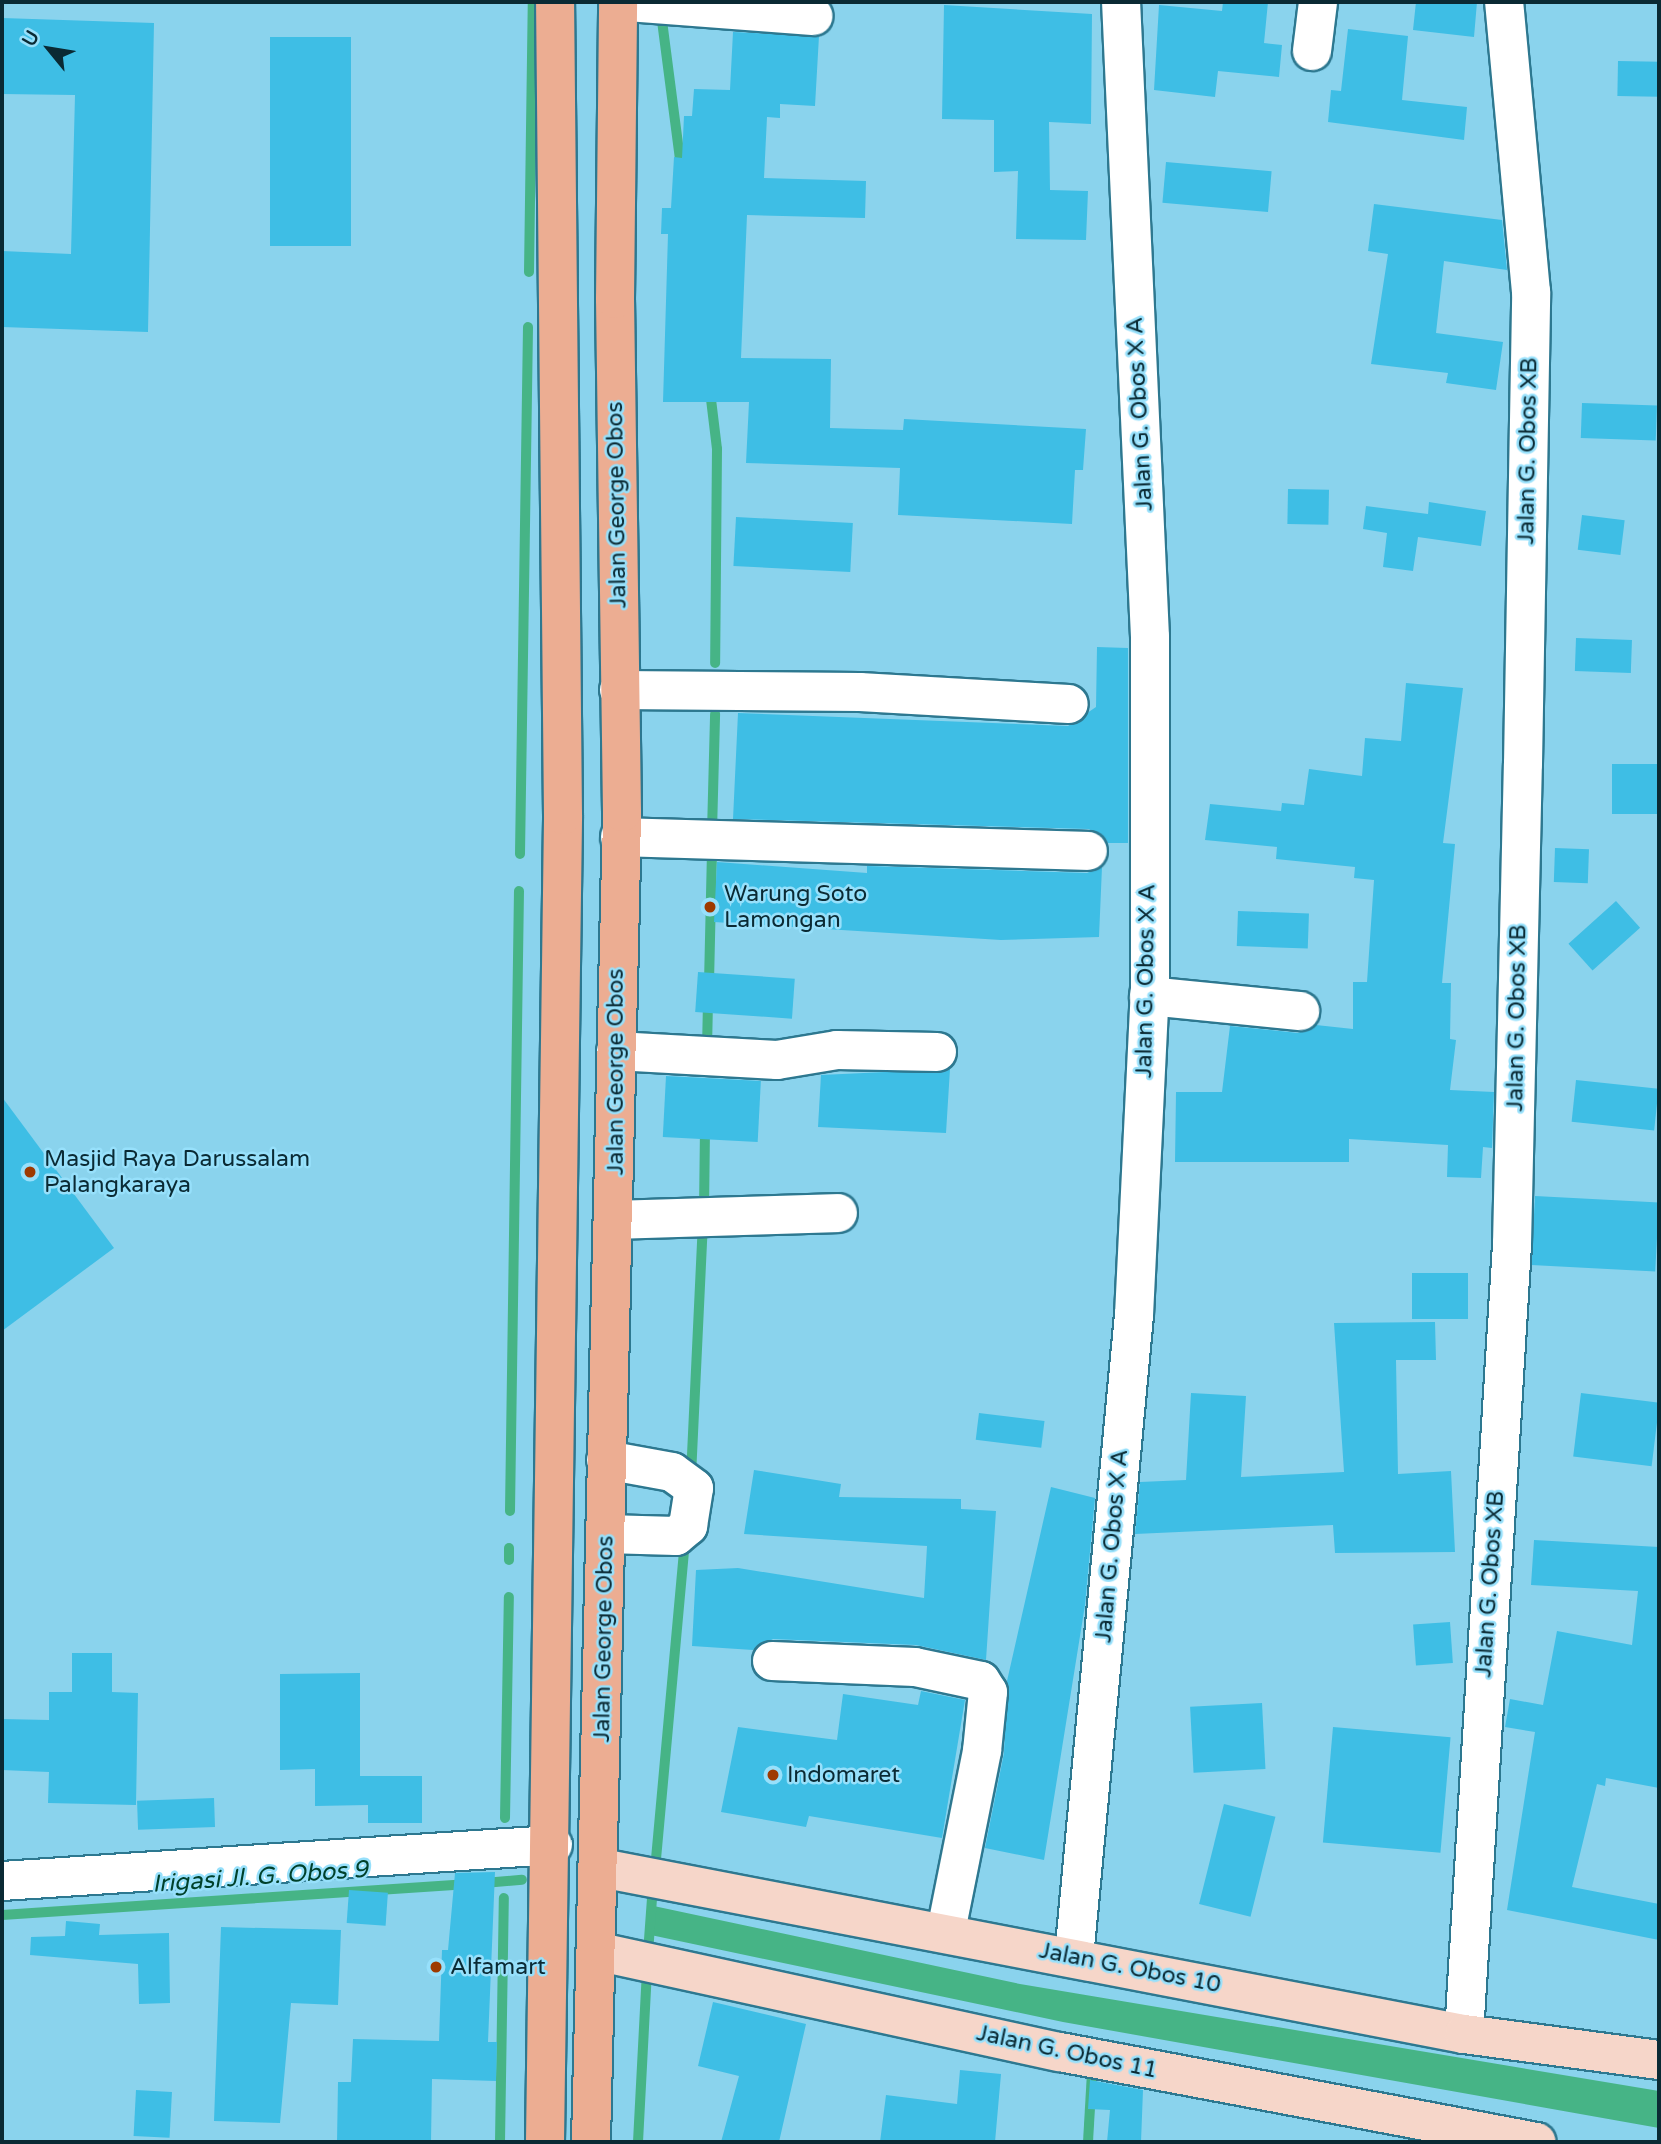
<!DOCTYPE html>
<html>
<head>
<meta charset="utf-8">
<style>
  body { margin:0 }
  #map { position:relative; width:1661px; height:2144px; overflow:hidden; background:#8ad3ed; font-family:"Varela Round",sans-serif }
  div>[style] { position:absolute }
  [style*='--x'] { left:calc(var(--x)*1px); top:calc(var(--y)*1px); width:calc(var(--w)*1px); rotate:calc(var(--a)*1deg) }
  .water>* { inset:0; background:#46b486 }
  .stream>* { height:10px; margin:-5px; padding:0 5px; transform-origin:5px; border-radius:5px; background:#46b486 }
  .building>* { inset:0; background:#3ebee5; transform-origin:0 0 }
  .roads { filter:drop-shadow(2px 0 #2d7890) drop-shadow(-2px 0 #2d7890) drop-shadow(0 2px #2d7890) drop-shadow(0 -2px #2d7890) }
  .street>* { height:38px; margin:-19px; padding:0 19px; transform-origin:19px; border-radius:19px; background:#fff }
  .secondary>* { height:38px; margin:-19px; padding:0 19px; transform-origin:19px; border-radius:19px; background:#f6d6c9 }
  .primary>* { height:38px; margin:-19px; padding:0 19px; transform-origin:19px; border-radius:19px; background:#ecad92 }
  .dots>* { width:19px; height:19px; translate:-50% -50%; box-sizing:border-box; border:4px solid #97e0fb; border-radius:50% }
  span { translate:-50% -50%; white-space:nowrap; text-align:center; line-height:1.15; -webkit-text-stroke:5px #97e0fb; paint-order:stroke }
  .street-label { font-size:23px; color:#0a2a34 }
  .poi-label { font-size:23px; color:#0a2a34 }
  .left { translate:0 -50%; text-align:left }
  .water-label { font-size:24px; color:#00412b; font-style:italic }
  .frame { position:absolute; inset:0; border:4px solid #0a2a34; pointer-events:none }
  .north { position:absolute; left:14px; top:14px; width:70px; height:70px; -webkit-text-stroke:5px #97e0fb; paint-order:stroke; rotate:300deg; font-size:19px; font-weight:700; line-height:28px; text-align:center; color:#0a2a34 }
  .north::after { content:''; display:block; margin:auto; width:24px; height:32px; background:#0a2a34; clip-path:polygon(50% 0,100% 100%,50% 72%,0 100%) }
</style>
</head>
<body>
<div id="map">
  <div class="water">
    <div style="clip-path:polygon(649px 1905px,1020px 1984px,1659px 2091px,1659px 2128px,1063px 2022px,646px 1934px)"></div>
  </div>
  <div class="stream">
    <div style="--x:661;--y:13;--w:156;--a:82.6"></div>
    <div style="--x:529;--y:272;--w:270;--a:-89.2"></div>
    <div style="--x:710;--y:391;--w:58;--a:83.1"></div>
    <div style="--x:717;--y:449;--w:214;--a:90.5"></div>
    <div style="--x:712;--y:832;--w:118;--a:-88.5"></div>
    <div style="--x:520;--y:854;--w:527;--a:-89.13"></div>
    <div style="--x:709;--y:983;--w:136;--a:-88.7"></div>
    <div style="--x:707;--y:1049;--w:48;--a:-88.8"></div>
    <div style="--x:704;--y:1210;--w:83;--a:-89.3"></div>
    <div style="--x:691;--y:1476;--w:251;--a:-87.3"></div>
    <div style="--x:510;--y:1511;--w:620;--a:-89.17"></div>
    <div style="--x:509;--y:1560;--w:12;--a:-90"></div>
    <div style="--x:505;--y:1818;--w:221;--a:-89"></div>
    <div style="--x:655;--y:1870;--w:331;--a:-84.8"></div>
    <div style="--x:484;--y:1883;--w:38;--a:-5"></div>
    <div style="--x:2;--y:1915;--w:464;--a:-3.8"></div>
    <div style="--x:648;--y:1953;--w:68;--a:-85.8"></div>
    <div style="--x:500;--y:2142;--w:244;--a:-89.1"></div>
    <div style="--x:638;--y:2142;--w:170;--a:-87"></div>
    <div style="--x:1088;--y:2142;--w:69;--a:-86.7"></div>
  </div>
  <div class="building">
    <div style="clip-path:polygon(1223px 2px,1268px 2px,1264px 43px,1282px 45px,1279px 77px,1218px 71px,1215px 97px,1154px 90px,1159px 5px,1222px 11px)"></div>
    <div style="clip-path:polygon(1416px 2px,1477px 2px,1474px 37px,1413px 30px)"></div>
    <div style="clip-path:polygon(944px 5px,1092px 14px,1091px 124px,1049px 122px,1050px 190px,1088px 191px,1086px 240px,1016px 239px,1018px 171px,994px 172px,994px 120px,942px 119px)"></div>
    <div style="clip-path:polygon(2px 18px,154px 23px,148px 332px,2px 327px,2px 251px,71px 254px,75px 95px,2px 94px)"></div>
    <div style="clip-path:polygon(1348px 29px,1408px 36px,1402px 100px,1467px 107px,1464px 140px,1328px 122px,1331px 90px,1341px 91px)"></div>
    <div style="clip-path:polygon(733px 32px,819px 36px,815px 106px,780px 104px,780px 118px,767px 117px,764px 178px,866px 181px,865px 218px,747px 215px,741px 358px,831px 359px,830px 428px,903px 430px,904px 419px,1086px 429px,1083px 470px,1075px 470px,1072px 524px,898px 515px,900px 468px,746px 463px,749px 402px,663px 402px,668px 234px,661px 234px,662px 208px,671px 208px,674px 157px,682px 158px,684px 116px,692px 116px,694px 89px,730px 90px)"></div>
    <div style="left:270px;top:37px;width:81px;height:209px"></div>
    <div style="left:1618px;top:61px;width:41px;height:35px;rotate:1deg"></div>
    <div style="left:1166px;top:162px;width:106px;height:41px;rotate:5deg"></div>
    <div style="clip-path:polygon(1374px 204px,1502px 220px,1507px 270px,1444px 261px,1436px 333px,1503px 342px,1496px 390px,1446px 383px,1448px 373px,1371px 364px,1388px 254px,1368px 251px)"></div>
    <div style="left:1582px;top:403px;width:75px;height:35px;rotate:2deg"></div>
    <div style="left:1288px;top:489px;width:41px;height:35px;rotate:1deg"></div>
    <div style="clip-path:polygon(1429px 502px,1486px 511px,1481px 546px,1418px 537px,1413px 571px,1383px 567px,1387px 533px,1363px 529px,1366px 506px,1428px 514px)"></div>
    <div style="left:1582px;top:515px;width:43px;height:35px;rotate:7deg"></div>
    <div style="left:736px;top:517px;width:117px;height:49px;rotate:3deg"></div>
    <div style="left:1576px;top:638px;width:56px;height:33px;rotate:2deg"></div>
    <div style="clip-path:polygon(1097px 647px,1128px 648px,1128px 843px,1108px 843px,1089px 829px,733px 819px,738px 713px,1068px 726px,1096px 707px)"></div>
    <div style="clip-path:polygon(1406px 683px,1463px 688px,1443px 843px,1455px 844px,1442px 983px,1451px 983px,1450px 1039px,1456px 1040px,1450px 1090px,1494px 1092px,1492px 1148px,1483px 1147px,1481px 1178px,1447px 1177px,1448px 1145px,1349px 1139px,1349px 1162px,1175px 1162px,1176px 1092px,1222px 1092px,1230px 1026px,1298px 1033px,1316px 1025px,1353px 1029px,1353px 982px,1367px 982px,1374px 880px,1354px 878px,1355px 867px,1276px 859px,1277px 847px,1205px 840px,1210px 804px,1281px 811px,1282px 803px,1304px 805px,1309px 769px,1362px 776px,1365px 738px,1401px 741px)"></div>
    <div style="left:1659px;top:764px;width:50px;height:47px;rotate:90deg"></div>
    <div style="left:1555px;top:848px;width:34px;height:34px;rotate:2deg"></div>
    <div style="clip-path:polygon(717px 862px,867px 873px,867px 866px,1087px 873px,1102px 867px,1099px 937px,1001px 940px,714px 922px)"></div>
    <div style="left:1616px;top:901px;width:36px;height:64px;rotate:48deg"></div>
    <div style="left:1238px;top:911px;width:71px;height:35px;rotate:2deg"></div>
    <div style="left:698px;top:972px;width:97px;height:40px;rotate:4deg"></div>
    <div style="clip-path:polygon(950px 1069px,946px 1133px,818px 1127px,821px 1075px)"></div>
    <div style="left:666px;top:1076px;width:95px;height:61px;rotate:3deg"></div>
    <div style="left:1576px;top:1080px;width:83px;height:42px;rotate:6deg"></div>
    <div style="clip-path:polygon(2px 1097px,114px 1248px,2px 1331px)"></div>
    <div style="left:1535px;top:1196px;width:124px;height:69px;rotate:3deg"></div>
    <div style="left:1412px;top:1273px;width:56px;height:46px"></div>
    <div style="clip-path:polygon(1435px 1322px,1436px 1360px,1396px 1360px,1398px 1474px,1451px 1471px,1455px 1552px,1335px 1553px,1333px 1525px,1135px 1534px,1140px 1482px,1186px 1480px,1191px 1393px,1246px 1396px,1241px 1477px,1344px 1472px,1334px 1323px)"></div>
    <div style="left:1581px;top:1393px;width:79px;height:64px;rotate:7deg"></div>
    <div style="left:979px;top:1413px;width:66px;height:27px;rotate:7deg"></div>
    <div style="clip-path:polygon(754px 1470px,841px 1484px,839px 1497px,961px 1499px,961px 1509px,996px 1511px,986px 1660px,916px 1645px,773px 1639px,753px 1650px,692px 1646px,696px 1570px,738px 1568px,924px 1598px,927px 1546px,744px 1534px)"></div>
    <div style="clip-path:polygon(1051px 1487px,1095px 1498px,1085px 1605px,1044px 1860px,985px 1848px,1004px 1753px,1007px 1681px)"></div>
    <div style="clip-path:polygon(1534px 1540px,1659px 1547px,1659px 1788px,1606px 1778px,1605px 1786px,1597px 1784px,1572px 1887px,1659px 1904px,1659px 1940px,1507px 1910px,1535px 1732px,1505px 1727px,1510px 1699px,1543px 1705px,1557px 1631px,1632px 1645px,1638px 1591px,1531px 1585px)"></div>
    <div style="left:1450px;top:1622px;width:41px;height:37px;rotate:86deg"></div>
    <div style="clip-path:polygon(72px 1653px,112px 1653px,112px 1692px,138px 1693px,136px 1805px,48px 1803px,49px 1772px,2px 1770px,2px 1719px,49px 1720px,49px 1692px,72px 1692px)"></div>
    <div style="clip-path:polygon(360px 1673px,360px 1776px,422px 1776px,422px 1823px,368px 1823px,368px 1805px,315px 1806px,315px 1769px,280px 1770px,280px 1674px)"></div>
    <div style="clip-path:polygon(921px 1691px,965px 1700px,942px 1838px,809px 1816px,806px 1827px,721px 1812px,738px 1727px,837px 1740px,843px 1694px,918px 1705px)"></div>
    <div style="left:1262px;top:1703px;width:66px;height:72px;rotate:87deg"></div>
    <div style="left:1333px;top:1727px;width:118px;height:116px;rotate:5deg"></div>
    <div style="left:214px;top:1798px;width:29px;height:77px;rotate:88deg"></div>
    <div style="left:1224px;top:1804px;width:53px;height:103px;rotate:14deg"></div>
    <div style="clip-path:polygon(495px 1872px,488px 2042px,497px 2042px,496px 2081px,432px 2079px,431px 2142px,337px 2142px,338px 2082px,351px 2082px,353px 2039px,439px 2041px,442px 1950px,448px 1950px,455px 1873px)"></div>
    <div style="left:349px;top:1890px;width:39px;height:33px;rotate:4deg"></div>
    <div style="clip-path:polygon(66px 1921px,100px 1924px,99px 1935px,169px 1933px,170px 2003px,139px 2004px,138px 1964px,30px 1955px,31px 1937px,65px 1936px)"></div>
    <div style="clip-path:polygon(221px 1927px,341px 1930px,338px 2005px,291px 2003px,280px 2123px,214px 2121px)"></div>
    <div style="clip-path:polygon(713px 2002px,806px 2024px,779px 2142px,721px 2142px,739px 2076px,698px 2066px)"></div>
    <div style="clip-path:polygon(960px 2070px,1001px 2074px,995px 2142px,880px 2142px,886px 2095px,957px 2104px)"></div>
    <div style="clip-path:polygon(1090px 2080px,1143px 2090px,1141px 2142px,1107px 2142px,1110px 2110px,1088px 2109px)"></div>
    <div style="left:136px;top:2090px;width:36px;height:46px;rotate:3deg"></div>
  </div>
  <div class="roads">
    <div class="street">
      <div style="--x:627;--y:2;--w:187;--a:4.3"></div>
      <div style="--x:1312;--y:51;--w:49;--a:-83"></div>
      <div style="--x:619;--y:690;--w:241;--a:0.5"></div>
      <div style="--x:860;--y:692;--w:209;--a:3.3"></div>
      <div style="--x:620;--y:837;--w:468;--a:1.7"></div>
      <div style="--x:1149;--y:996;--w:152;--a:5.7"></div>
      <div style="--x:616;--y:1051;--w:161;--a:3.2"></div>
      <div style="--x:777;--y:1060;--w:61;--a:-9.5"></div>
      <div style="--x:837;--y:1050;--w:100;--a:1.1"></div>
      <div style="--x:615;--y:1220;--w:223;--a:-1.8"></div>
      <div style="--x:606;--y:1534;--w:70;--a:1.6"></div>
      <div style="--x:676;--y:1536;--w:16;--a:-40"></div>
      <div style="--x:688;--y:1526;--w:38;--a:-81"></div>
      <div style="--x:694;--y:1488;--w:27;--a:-144"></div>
      <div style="--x:672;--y:1472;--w:67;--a:-169.7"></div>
      <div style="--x:772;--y:1661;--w:143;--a:2.4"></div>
      <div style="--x:915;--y:1667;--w:67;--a:12"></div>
      <div style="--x:981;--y:1681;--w:13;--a:58"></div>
      <div style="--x:988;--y:1692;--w:59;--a:95.8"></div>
      <div style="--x:982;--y:1751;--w:184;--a:101.3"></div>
      <div style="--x:2;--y:1881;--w:552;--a:-3.74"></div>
      <div style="--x:1074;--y:1957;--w:645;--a:-84.66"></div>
      <div style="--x:1134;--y:1315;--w:330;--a:-87.2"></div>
      <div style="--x:1150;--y:985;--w:348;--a:-90"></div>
      <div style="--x:1150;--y:637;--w:636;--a:-92.61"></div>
      <div style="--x:1464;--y:2034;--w:791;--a:-86.52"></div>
      <div style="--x:1512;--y:1244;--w:480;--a:-88.7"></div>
      <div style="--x:1523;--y:764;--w:472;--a:-89"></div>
      <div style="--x:1531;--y:292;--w:291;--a:-95.3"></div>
    </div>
    <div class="secondary">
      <div style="--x:601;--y:1868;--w:879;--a:10.89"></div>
      <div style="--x:1464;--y:2034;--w:197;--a:7.6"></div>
      <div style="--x:600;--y:1952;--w:471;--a:12.3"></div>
      <div style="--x:1060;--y:2052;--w:485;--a:10.7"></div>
    </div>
    <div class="primary">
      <div style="--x:545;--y:2142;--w:1327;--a:-89.22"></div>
      <div style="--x:563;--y:815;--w:813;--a:-90.56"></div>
      <div style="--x:591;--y:2142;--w:1330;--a:-88.66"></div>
      <div style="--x:622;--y:812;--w:513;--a:-90.78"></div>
      <div style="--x:615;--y:299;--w:297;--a:-89.4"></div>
    </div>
  </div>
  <div class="dots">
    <div style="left:710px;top:907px;background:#9e3a00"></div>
    <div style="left:30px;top:1172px;background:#9e3a00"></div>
    <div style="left:773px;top:1775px;background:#9e3a00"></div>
    <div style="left:436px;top:1967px;background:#9e3a00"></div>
  </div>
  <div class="street-label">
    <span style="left:1140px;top:414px;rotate:-93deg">Jalan G. Obos X A</span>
    <span style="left:1528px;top:451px;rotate:-89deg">Jalan G. Obos XB</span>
    <span style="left:617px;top:505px;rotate:-91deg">Jalan George Obos</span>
    <span style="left:1146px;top:981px;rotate:-89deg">Jalan G. Obos X A</span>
    <span style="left:1517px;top:1018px;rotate:-89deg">Jalan G. Obos XB</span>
    <span style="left:616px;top:1072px;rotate:-90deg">Jalan George Obos</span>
    <span style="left:1112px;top:1546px;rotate:-85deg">Jalan G. Obos X A</span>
    <span style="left:1490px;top:1584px;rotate:-86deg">Jalan G. Obos XB</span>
    <span style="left:604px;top:1639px;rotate:-89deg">Jalan George Obos</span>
    <span style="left:1130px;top:1968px;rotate:11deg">Jalan G. Obos 10</span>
    <span style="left:1067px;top:2052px;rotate:12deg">Jalan G. Obos 11</span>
  </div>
  <div class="poi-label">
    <span class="left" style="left:724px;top:907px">Warung Soto<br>Lamongan</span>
    <span class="left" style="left:44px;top:1172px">Masjid Raya Darussalam<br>Palangkaraya</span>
    <span class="left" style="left:787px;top:1775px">Indomaret</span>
    <span class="left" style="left:450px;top:1967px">Alfamart</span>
  </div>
  <div class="water-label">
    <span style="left:260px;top:1877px;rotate:-4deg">Irigasi Jl. G. Obos 9</span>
  </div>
  <div class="frame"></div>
  <div class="north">U</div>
</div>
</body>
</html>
